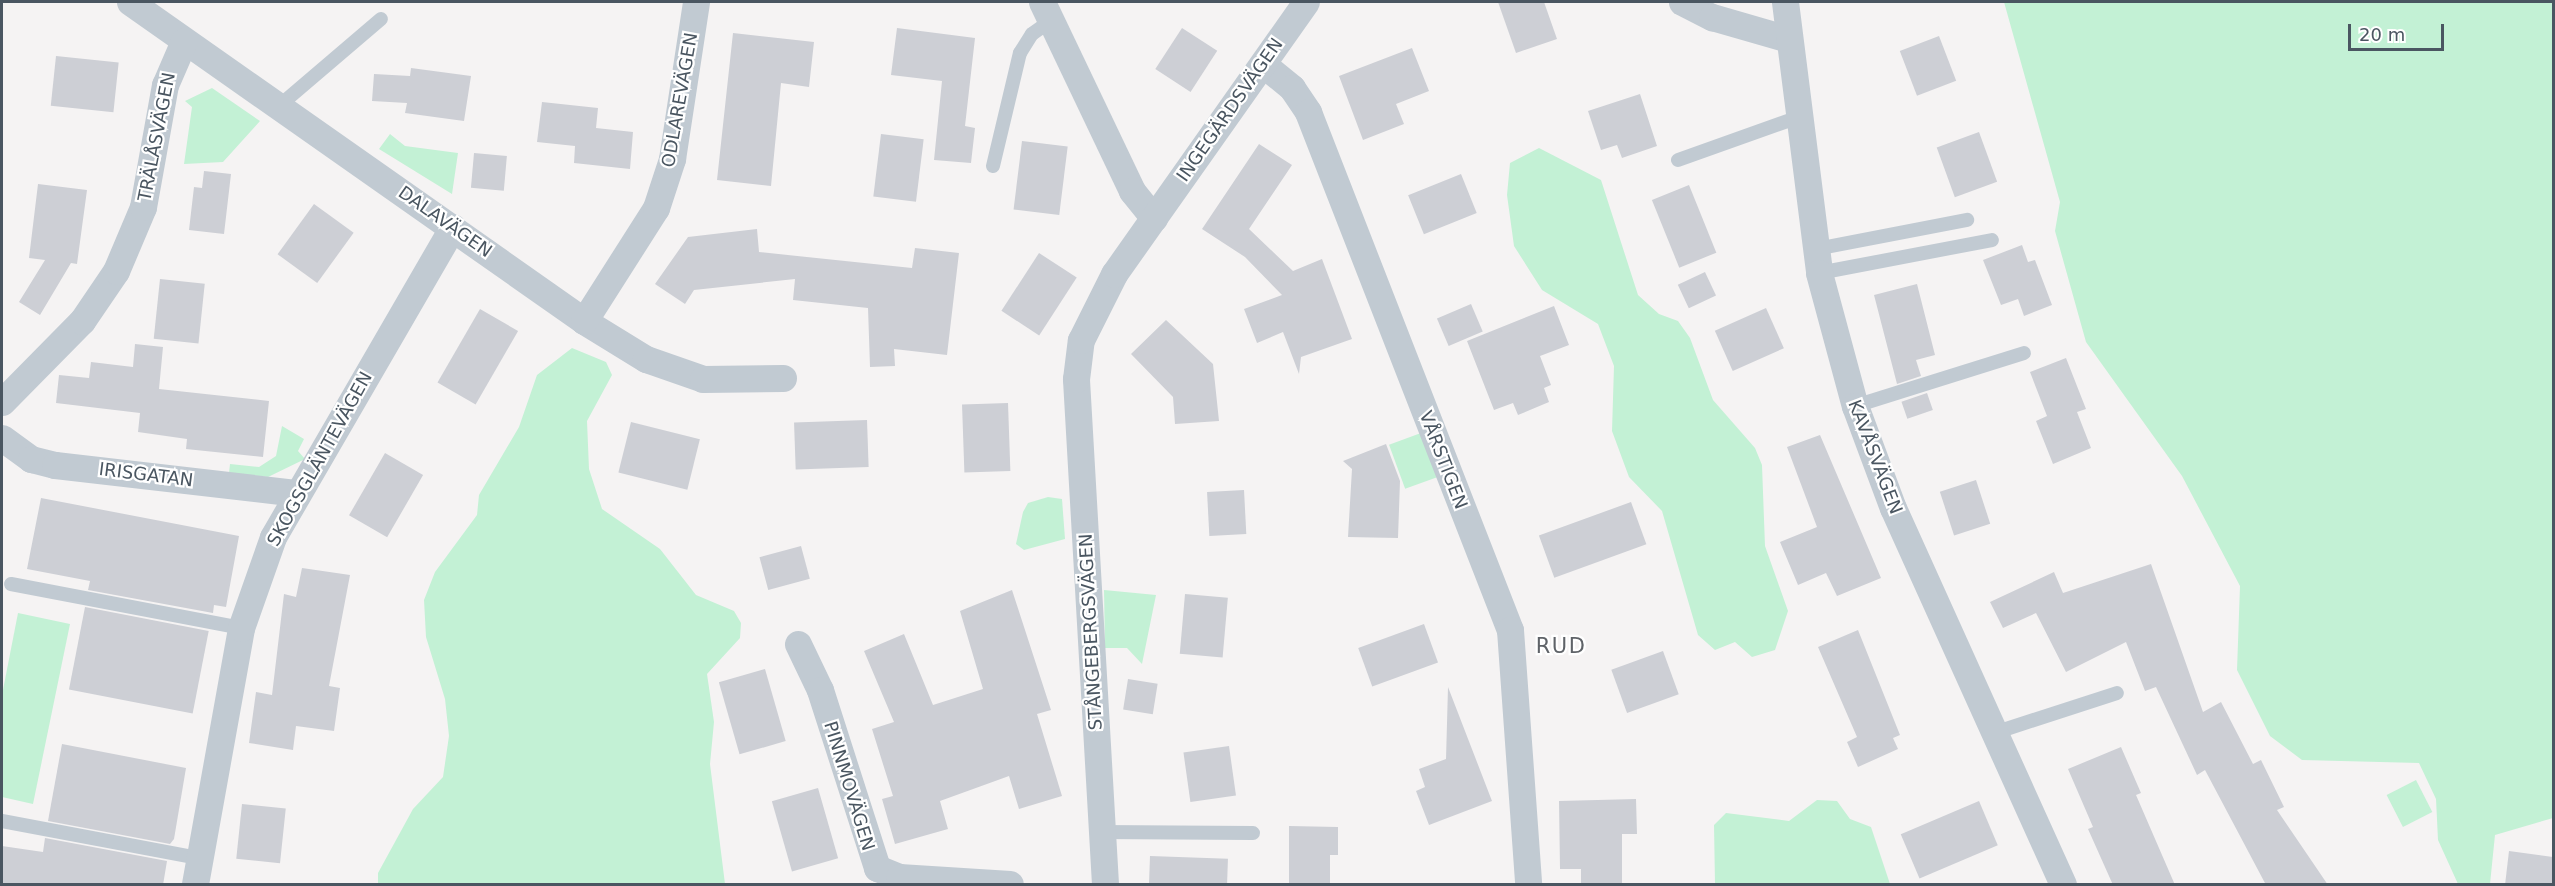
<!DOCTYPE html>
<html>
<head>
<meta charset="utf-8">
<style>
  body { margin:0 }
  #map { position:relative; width:2555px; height:886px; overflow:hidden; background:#f5f3f3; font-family:"DejaVu Sans",sans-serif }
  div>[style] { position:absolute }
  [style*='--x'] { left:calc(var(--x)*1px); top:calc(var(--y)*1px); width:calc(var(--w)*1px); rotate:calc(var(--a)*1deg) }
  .green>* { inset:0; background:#c3f1d5; transform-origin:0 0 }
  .building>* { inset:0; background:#cdcfd5; transform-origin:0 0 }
  .service>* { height:14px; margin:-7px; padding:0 7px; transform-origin:7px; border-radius:7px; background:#c1cad2 }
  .minor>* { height:27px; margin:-13.5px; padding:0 13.5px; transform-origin:13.5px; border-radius:13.5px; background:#c1cad2 }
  span { translate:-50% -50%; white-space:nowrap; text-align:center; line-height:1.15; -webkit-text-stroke:4.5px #fff; paint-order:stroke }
  .street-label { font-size:18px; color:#4a5661 }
  .quarter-label { font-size:21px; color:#5f6368; letter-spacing:1.5px }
  .frame { position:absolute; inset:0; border:3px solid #4a5661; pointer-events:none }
  .scale { position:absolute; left:2348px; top:24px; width:96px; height:27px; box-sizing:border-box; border:3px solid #4a5661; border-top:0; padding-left:8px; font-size:18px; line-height:21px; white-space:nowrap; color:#4a5661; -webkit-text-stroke:4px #fff; paint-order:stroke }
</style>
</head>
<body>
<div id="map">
  <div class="green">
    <div style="clip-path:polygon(2004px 2px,2553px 2px,2553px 818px,2495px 835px,2490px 884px,2458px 884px,2438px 840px,2436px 799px,2419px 763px,2302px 760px,2270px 736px,2237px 670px,2240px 586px,2182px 476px,2086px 342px,2055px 231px,2060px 202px)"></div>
    <div style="clip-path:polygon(212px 88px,260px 121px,223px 162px,184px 164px,192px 107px,185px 101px)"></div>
    <div style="clip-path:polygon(390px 134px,405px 146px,458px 153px,452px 194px,379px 149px)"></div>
    <div style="clip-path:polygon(1539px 148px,1601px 180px,1638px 295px,1659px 314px,1678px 321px,1690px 338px,1713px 400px,1755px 448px,1762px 465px,1765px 546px,1788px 611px,1775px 650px,1752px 657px,1735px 642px,1715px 650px,1698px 635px,1662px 511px,1629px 477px,1612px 431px,1614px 366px,1598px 324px,1542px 290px,1514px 246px,1507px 195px,1510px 163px)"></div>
    <div style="clip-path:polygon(572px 348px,606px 362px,612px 375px,587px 421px,589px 469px,602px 509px,660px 549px,696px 595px,734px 611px,741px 623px,740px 638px,707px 674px,714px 722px,710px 764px,725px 884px,378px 884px,378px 873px,413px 809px,443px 777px,449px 736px,445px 699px,426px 637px,424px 600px,435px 572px,477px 515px,479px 495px,519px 427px,537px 375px)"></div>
    <div style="clip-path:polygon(282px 426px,304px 439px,298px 451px,305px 459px,268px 477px,229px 473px,230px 464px,259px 467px,276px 456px)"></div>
    <div style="left:1421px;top:433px;width:47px;height:34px;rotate:70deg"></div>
    <div style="clip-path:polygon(1048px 497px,1062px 499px,1065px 539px,1024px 550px,1016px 544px,1023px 512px,1028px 503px)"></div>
    <div style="clip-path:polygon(1104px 590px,1156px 595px,1142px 664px,1127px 648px,1105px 648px)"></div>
    <div style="clip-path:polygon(18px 613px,70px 624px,33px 804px,2px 797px,2px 695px)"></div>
    <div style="left:2416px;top:780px;width:36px;height:33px;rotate:63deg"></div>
    <div style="clip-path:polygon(1817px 800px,1837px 801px,1850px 819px,1871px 827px,1890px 884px,1715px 884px,1714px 825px,1726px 813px,1789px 821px)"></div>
  </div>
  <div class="building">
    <div style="clip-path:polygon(1498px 2px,1544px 2px,1557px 39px,1516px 53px)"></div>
    <div style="clip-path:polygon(897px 28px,975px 38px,965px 126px,975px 128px,971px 163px,934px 160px,942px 81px,891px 75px)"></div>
    <div style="left:1182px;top:28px;width:42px;height:49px;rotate:33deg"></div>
    <div style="clip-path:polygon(733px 33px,814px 42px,809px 87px,781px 83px,771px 186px,717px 180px)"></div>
    <div style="left:1939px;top:36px;width:48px;height:42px;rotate:69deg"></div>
    <div style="clip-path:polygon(1412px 48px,1429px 91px,1396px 104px,1404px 124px,1363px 140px,1339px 76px)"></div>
    <div style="left:56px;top:56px;width:63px;height:50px;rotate:6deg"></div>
    <div style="clip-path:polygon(411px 68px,471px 76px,464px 121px,405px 113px,407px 103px,372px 101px,374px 74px,410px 76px)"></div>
    <div style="clip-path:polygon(1640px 94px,1657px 146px,1622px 158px,1617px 145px,1601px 150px,1588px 111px)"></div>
    <div style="clip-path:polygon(542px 102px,598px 108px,596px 128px,633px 132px,630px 169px,574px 163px,575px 146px,537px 142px)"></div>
    <div style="left:1979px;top:132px;width:53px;height:45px;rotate:70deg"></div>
    <div style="left:881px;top:134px;width:43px;height:63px;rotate:7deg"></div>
    <div style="left:1022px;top:141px;width:46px;height:69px;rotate:7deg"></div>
    <div style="clip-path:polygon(1259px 144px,1292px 165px,1249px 229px,1293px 271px,1322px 259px,1352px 339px,1301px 357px,1299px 374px,1283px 332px,1257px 343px,1244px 309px,1282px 295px,1245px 257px,1202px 229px)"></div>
    <div style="left:474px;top:153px;width:33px;height:35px;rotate:5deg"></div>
    <div style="clip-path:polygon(204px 171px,231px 174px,224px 234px,189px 230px,194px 187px,202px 188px)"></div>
    <div style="left:1461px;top:174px;width:42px;height:57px;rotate:68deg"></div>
    <div style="clip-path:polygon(38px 184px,87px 190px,77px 264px,71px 263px,40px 315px,19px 302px,45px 260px,29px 258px)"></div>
    <div style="left:1689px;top:185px;width:73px;height:40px;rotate:68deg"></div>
    <div style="left:314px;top:204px;width:49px;height:62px;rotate:36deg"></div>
    <div style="clip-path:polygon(757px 229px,759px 252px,912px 268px,915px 248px,959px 253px,947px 355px,894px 349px,895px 366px,870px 367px,868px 308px,793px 300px,795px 279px,694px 290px,685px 304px,655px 284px,688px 237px)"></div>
    <div style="clip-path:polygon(2022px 245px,2028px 262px,2035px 260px,2052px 305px,2024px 316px,2018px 299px,2001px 305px,1983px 260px)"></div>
    <div style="left:1039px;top:253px;width:45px;height:69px;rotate:33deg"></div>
    <div style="left:1705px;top:272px;width:26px;height:30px;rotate:65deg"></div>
    <div style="left:160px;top:279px;width:45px;height:60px;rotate:6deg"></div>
    <div style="clip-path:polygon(1917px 284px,1935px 355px,1916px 360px,1921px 376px,1897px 384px,1874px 295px)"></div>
    <div style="left:1471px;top:304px;width:30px;height:37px;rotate:67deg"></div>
    <div style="clip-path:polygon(1554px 306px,1569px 345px,1540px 356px,1551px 385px,1544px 388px,1549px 402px,1518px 415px,1513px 403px,1494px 410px,1467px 341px)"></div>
    <div style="left:1766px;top:308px;width:44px;height:56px;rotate:66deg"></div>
    <div style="left:480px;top:309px;width:44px;height:85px;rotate:30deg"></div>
    <div style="clip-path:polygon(1166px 320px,1213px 364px,1219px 421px,1175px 424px,1173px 397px,1131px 354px)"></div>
    <div style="clip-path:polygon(135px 344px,163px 347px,159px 389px,269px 401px,263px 457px,186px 449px,187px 439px,138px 432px,140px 413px,56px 403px,59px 375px,89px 378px,91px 362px,133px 367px)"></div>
    <div style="clip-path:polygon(2066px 358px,2086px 409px,2077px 412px,2091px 448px,2053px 464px,2036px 421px,2047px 416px,2030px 372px)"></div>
    <div style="left:1927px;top:393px;width:18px;height:27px;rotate:71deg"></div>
    <div style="left:1008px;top:403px;width:68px;height:46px;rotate:88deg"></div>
    <div style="left:867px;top:420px;width:47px;height:73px;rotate:88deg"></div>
    <div style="left:631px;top:422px;width:71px;height:52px;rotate:14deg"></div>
    <div style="clip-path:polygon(1820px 435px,1881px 578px,1837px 596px,1826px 573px,1798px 585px,1780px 542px,1817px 527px,1787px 447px)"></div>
    <div style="clip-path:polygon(1386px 444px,1400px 481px,1398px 538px,1348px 537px,1352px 469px,1343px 461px)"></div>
    <div style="left:385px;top:453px;width:44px;height:72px;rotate:30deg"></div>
    <div style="left:1976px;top:480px;width:46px;height:38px;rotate:72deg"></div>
    <div style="left:1244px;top:490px;width:44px;height:37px;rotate:87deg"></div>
    <div style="clip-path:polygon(41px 498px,239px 536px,226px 607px,214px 605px,213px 613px,88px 590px,90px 581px,27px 569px)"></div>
    <div style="left:1631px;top:502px;width:45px;height:98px;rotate:70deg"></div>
    <div style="left:801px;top:546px;width:34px;height:43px;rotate:75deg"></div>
    <div style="clip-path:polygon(2151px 564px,2203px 712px,2221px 702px,2253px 764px,2261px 760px,2284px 807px,2277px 810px,2328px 885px,2266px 885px,2205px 770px,2197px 775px,2156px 687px,2145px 691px,2126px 642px,2066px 672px,2036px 613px,2003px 628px,1990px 602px,2054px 572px,2063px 593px)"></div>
    <div style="clip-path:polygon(302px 568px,350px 575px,329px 686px,340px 688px,334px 731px,296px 726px,293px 750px,249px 743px,256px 692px,272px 695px,284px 594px,296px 597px)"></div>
    <div style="clip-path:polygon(1012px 590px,1051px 710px,1037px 714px,1062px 796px,1019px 809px,1009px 776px,940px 801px,948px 829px,895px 844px,882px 799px,893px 796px,872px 729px,894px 722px,864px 651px,904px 634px,933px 705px,983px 689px,960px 611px)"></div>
    <div style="left:1185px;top:594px;width:43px;height:60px;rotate:5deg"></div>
    <div style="left:85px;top:607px;width:126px;height:84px;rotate:11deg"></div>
    <div style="left:1424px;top:624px;width:41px;height:70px;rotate:70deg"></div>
    <div style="clip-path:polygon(1858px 630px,1900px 735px,1893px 738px,1898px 749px,1858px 767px,1847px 742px,1857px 737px,1818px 647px)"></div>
    <div style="left:1663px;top:651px;width:46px;height:55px;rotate:70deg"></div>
    <div style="left:765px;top:669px;width:75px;height:48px;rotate:74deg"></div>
    <div style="left:1128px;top:679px;width:30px;height:31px;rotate:9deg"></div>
    <div style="clip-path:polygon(1448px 687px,1492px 801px,1429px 825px,1416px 791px,1425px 787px,1419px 769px,1446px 759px)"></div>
    <div style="clip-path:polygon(62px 744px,186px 768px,174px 839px,170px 844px,48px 821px)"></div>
    <div style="left:1229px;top:746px;width:50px;height:46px;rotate:82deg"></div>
    <div style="clip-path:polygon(2121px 747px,2141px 793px,2136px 795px,2175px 885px,2113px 885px,2088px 829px,2093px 827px,2068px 769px)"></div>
    <div style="left:818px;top:788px;width:73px;height:48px;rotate:74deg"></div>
    <div style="clip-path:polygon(1636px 799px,1637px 834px,1622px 834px,1622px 885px,1581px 885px,1581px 869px,1560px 869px,1559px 801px)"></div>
    <div style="left:1979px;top:801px;width:48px;height:85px;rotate:67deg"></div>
    <div style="left:242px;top:804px;width:44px;height:55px;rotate:6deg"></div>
    <div style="clip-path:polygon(1289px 826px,1338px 827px,1338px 855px,1330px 855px,1330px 885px,1289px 885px)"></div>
    <div style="clip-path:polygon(45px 838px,167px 861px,163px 885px,2px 885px,2px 846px,43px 852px)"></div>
    <div style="clip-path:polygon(2509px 851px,2553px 857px,2553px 885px,2505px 885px)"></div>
    <div style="left:1150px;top:856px;width:78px;height:29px;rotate:2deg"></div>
  </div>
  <div class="service">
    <div style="--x:279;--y:106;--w:134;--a:-40.5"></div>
    <div style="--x:1678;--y:160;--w:125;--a:-19.6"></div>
    <div style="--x:993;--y:166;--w:116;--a:-76.6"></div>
    <div style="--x:1020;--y:53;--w:22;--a:-58"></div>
    <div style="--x:1032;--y:34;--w:19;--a:-35"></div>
    <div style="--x:1816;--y:249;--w:154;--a:-10.9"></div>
    <div style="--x:1819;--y:273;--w:176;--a:-10.8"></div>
    <div style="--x:1855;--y:406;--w:177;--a:-17.4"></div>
    <div style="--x:11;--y:584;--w:234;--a:10.8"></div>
    <div style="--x:1997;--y:732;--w:126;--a:-18"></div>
    <div style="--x:2;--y:821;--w:199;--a:10.7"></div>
    <div style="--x:1099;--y:832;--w:154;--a:0.4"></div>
  </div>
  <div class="minor">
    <div style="--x:130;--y:2;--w:555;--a:35.09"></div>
    <div style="--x:584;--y:321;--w:73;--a:31.5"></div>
    <div style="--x:646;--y:359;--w:60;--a:19.3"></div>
    <div style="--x:703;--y:379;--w:80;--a:-0.7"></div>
    <div style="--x:1042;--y:2;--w:209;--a:64.5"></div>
    <div style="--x:1132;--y:191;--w:35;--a:51"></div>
    <div style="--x:1682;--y:2;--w:34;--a:27"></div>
    <div style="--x:1712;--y:17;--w:79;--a:16.1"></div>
    <div style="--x:1785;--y:2;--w:273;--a:82.8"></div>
    <div style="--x:1819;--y:273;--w:138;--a:74.9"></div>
    <div style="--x:1855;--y:406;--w:109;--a:69.6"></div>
    <div style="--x:1893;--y:508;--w:413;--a:65.7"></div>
    <div style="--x:1264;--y:65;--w:36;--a:39"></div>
    <div style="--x:1292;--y:88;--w:29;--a:56"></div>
    <div style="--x:1308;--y:112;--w:556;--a:68.7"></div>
    <div style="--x:1510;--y:630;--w:255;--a:85.9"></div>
    <div style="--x:584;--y:321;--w:134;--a:-57.5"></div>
    <div style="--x:656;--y:208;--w:52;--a:-71.9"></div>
    <div style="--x:672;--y:159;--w:159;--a:-81.3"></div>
    <div style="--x:2;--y:402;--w:114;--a:-45.4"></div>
    <div style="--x:82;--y:321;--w:60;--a:-55.8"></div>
    <div style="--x:116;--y:271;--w:69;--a:-67.1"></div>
    <div style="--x:143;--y:207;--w:124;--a:-79.8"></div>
    <div style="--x:165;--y:85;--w:48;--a:-66.6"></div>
    <div style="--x:2;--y:438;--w:36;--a:36"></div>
    <div style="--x:31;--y:459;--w:25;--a:14"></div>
    <div style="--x:55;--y:465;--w:244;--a:6.6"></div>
    <div style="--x:798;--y:644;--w:51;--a:64.4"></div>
    <div style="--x:820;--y:690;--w:187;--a:72.2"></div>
    <div style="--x:877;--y:868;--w:24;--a:22"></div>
    <div style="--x:899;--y:877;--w:111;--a:3.6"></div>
    <div style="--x:195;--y:884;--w:260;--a:-79.8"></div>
    <div style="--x:241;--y:628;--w:96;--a:-70.6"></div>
    <div style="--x:273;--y:537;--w:358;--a:-59.9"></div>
    <div style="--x:1105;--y:884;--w:506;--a:-93.29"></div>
    <div style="--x:1076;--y:379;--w:39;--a:-83"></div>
    <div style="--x:1081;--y:340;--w:74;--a:-63.4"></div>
    <div style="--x:1114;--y:274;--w:333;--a:-54.8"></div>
  </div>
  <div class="street-label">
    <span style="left:680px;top:100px;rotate:-80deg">ODLAREVÄGEN</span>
    <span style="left:1230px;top:110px;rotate:-55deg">INGEGÄRDSVÄGEN</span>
    <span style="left:157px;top:137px;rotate:-79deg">TRÄLÅSVÄGEN</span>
    <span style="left:445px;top:222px;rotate:35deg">DALAVÄGEN</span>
    <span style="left:1875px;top:457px;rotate:69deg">KAVÅSVÄGEN</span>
    <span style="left:320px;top:459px;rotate:-61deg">SKOGSGLÄNTEVÄGEN</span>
    <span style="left:1443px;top:460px;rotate:69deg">VÅRSTIGEN</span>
    <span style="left:146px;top:475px;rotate:7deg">IRISGATAN</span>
    <span style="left:1091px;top:632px;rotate:-93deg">STÅNGEBERGSVÄGEN</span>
    <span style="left:849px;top:786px;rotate:73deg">PINNMOVÄGEN</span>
  </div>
  <div class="quarter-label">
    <span style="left:1561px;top:646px">RUD</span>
  </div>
  <div class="frame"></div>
  <div class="scale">20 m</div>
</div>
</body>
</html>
